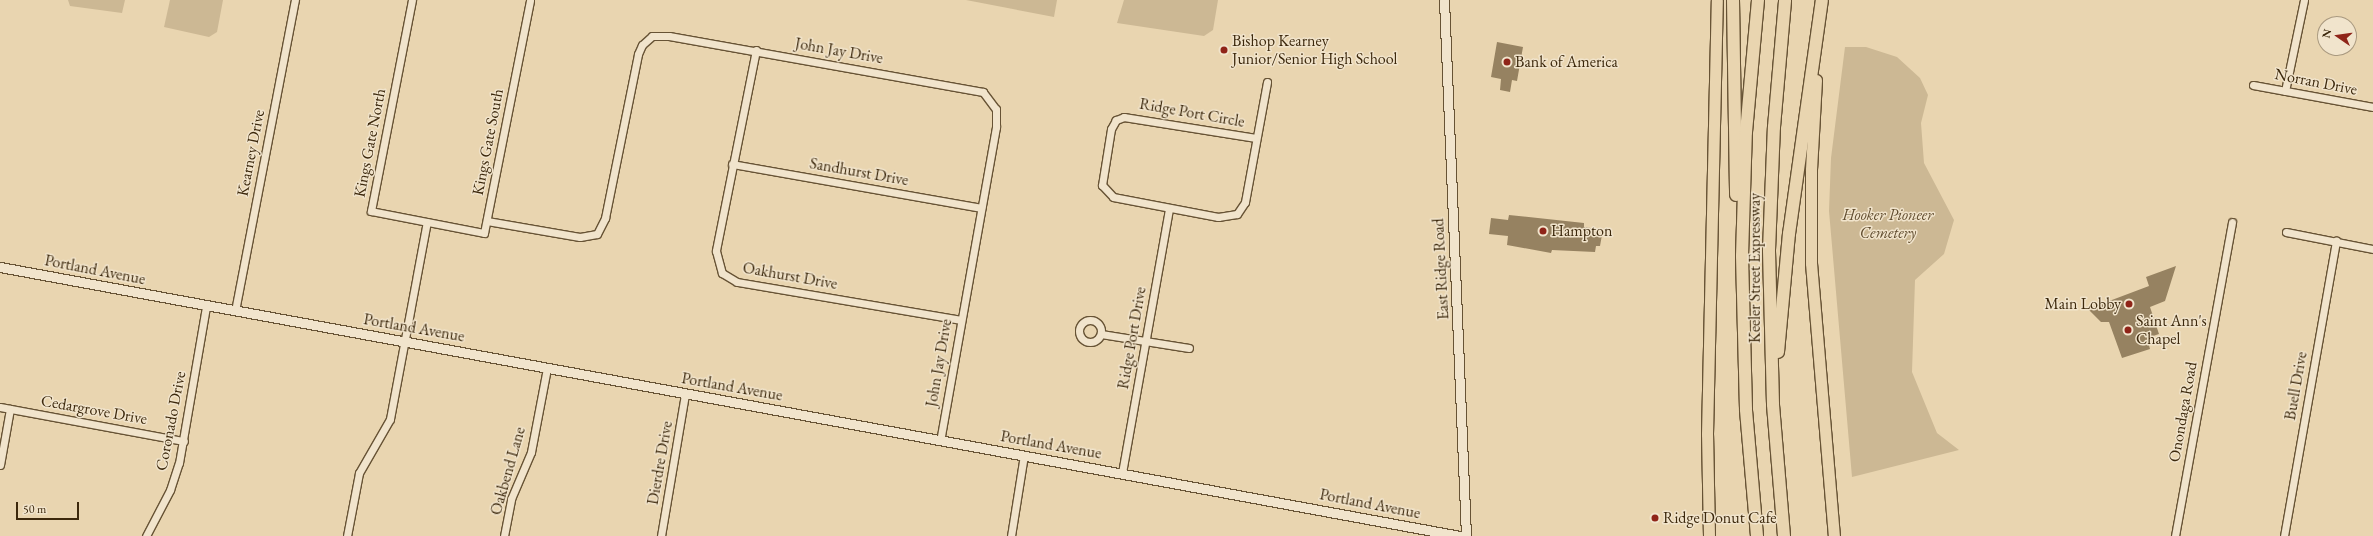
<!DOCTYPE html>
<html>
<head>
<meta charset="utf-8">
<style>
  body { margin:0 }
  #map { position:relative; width:2373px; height:536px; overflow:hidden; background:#e9d5b0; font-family:"EB Garamond",serif }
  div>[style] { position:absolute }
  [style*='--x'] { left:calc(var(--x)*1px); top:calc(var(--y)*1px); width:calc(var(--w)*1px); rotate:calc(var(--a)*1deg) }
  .green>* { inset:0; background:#ccb894 }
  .building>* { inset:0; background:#968261 }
  .roads { filter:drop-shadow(1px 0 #675335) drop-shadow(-1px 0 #675335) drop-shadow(0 1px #675335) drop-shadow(0 -1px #675335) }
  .minor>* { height:7px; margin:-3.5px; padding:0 3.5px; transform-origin:3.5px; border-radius:3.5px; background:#f1e4cc }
  .minor>.ring { margin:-3.5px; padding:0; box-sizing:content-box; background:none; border:7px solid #f1e4cc; border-radius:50% }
  .secondary>* { height:9px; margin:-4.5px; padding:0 4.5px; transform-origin:4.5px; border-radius:4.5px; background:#f1e4cc }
  .primary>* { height:11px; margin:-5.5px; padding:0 5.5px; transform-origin:5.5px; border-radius:5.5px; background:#e9d5b0 }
  .motorway>* { height:12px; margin:-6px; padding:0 6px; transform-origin:6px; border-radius:6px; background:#e9d5b0 }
  .dots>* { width:11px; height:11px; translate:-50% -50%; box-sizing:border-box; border:2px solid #f1e4cc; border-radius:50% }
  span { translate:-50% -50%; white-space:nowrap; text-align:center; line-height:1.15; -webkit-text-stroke:3px #f1e4cc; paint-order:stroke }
  .poi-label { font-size:16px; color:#3c280c }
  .left { translate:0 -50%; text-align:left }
  .right { translate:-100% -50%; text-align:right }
  .street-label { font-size:16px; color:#3c280c }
  .park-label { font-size:16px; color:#604c2e; font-style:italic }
  .north { position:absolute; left:2317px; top:16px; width:40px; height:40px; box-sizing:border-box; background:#f1e4cc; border:1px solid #a9997f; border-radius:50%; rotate:283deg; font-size:11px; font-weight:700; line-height:16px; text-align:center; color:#3c280c }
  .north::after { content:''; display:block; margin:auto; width:14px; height:18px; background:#8f2418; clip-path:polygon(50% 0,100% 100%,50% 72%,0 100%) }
  .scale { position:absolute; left:16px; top:502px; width:63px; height:18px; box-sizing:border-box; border:2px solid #3c280c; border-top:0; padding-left:5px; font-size:12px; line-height:14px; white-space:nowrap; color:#3c280c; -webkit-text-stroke:3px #f1e4cc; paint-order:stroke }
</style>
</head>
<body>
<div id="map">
  <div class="green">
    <div style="clip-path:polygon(68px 0,125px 0,122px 13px,70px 6px)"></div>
    <div style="clip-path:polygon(170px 0,223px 0,217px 32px,209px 37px,164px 27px)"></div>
    <div style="clip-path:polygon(966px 0,1057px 0,1054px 17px)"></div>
    <div style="clip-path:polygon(1124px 0,1218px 0,1213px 30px,1204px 36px,1117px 23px)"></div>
    <div style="clip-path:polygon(1845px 47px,1866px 47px,1897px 57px,1920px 78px,1928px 95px,1921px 123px,1924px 163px,1954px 220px,1944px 254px,1915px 280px,1912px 372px,1937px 433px,1959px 450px,1852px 477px,1829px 211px,1831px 158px)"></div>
  </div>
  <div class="building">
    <div style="clip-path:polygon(1497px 42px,1523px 47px,1517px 81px,1512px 80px,1510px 92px,1500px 90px,1501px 79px,1491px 77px)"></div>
    <div style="clip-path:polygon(1509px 215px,1584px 223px,1584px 227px,1597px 229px,1596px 235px,1602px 235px,1600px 246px,1596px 246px,1595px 252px,1552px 250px,1551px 253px,1507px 245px,1508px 236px,1489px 234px,1491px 218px,1508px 220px)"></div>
    <div style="clip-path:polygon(2176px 266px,2165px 301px,2150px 307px,2159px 334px,2147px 338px,2150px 349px,2122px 358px,2109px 322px,2101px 322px,2088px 309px,2149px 286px,2146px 277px)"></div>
  </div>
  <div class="roads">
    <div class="minor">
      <div style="--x:412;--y:0;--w:215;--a:101"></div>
      <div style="--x:371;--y:211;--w:115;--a:11"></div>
      <div style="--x:484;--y:233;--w:237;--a:-78.8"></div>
      <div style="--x:756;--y:50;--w:205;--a:101.3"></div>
      <div style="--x:716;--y:251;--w:23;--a:75"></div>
      <div style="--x:722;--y:273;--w:17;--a:31"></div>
      <div style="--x:737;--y:282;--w:227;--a:9.6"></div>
      <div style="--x:2253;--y:85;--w:122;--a:10.4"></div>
      <div style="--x:2285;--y:91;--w:93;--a:-78.2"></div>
      <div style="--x:1256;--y:138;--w:134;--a:-171"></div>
      <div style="--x:1124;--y:117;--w:9;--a:159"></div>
      <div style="--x:1116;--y:120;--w:10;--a:119"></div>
      <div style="--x:1111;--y:129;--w:57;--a:99.1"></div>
      <div style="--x:1102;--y:185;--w:16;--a:47"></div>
      <div style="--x:1113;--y:197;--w:107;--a:10.8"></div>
      <div style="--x:1218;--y:217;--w:19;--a:-9"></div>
      <div style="--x:1237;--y:214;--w:14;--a:-56"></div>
      <div style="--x:1245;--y:202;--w:122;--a:-79.6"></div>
      <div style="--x:732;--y:164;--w:253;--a:10"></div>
      <div style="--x:487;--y:221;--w:94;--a:9.8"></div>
      <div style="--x:580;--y:237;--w:17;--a:-10"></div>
      <div style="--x:597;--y:234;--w:18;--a:-63"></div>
      <div style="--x:605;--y:218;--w:167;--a:-78.6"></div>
      <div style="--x:638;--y:54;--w:10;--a:-66"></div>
      <div style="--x:642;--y:45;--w:13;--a:-42"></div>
      <div style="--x:652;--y:36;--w:17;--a:0"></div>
      <div style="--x:669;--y:36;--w:319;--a:10.1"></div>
      <div style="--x:983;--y:92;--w:21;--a:53"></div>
      <div style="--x:996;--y:109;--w:18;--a:90"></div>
      <div style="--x:996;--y:127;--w:318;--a:100.1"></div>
      <div style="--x:2286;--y:232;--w:89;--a:11.1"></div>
      <div style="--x:235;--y:311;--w:317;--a:-79.1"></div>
      <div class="ring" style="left:1079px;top:320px;width:15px;height:15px"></div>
      <div style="--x:1101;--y:334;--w:89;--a:9"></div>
      <div style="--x:0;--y:407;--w:187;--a:10.5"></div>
      <div style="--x:0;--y:465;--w:57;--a:-79.9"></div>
      <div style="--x:1122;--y:473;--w:269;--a:-79.9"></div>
      <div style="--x:146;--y:536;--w:52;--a:-62.4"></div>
      <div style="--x:170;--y:490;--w:28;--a:-72"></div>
      <div style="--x:179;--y:463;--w:159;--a:-80.2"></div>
      <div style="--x:347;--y:536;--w:64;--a:-79.2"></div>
      <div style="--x:359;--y:473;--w:62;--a:-60.1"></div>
      <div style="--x:390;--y:419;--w:200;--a:-79.4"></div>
      <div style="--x:504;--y:536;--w:38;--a:-79"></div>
      <div style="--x:511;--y:499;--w:51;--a:-66.9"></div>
      <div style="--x:531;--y:452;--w:86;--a:-79.2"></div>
      <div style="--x:661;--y:536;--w:144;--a:-80.4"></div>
      <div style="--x:1011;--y:536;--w:82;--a:-80.9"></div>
      <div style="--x:2175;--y:536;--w:319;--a:-79.7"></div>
      <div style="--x:2284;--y:536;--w:300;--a:-80"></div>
    </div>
    <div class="secondary">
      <div style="--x:1444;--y:0;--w:536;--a:87.65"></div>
      <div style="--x:0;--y:267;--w:1485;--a:10.44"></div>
    </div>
    <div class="primary">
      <div style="--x:1816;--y:80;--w:90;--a:93.2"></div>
      <div style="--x:1811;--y:170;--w:93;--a:90"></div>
      <div style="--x:1811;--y:263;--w:274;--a:85.2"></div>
      <div style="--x:1709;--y:536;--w:102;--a:-91.1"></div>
      <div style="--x:1707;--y:434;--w:434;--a:-88.7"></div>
    </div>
    <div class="motorway">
      <div style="--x:1733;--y:0;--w:195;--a:89.1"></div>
      <div style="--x:1778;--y:352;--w:119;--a:-84.7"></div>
      <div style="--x:1789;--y:234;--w:236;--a:-82"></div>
      <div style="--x:1757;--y:536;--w:127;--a:-95"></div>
      <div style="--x:1746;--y:409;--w:153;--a:-91.5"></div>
      <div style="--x:1742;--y:256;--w:124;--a:-88.2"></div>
      <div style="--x:1746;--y:132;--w:133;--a:-84.8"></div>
      <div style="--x:1784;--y:536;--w:132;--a:-94.8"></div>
      <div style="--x:1773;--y:404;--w:154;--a:-91.5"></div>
      <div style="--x:1769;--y:250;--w:123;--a:-87.7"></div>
      <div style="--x:1774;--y:127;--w:127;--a:-85"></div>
    </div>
  </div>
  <div class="dots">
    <div style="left:1224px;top:50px;background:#8f2418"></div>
    <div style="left:1507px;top:62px;background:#8f2418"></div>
    <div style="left:1543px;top:231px;background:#8f2418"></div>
    <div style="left:2129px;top:304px;background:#8f2418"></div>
    <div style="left:2128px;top:330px;background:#8f2418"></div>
    <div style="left:1655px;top:518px;background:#8f2418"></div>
  </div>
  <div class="poi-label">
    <span class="left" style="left:1232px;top:50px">Bishop Kearney<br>Junior/Senior High School</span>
    <span class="left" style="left:1515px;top:62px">Bank of America</span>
    <span class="left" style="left:1551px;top:231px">Hampton</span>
    <span class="right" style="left:2121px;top:304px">Main Lobby</span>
    <span class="left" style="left:2136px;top:330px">Saint Ann's<br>Chapel</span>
    <span class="left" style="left:1663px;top:518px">Ridge Donut Cafe</span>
  </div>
  <div class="street-label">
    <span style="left:839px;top:51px;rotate:10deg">John Jay Drive</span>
    <span style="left:2316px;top:82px;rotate:11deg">Norran Drive</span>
    <span style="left:1192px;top:113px;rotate:10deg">Ridge Port Circle</span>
    <span style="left:488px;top:142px;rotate:-79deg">Kings Gate South</span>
    <span style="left:370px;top:143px;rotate:-79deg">Kings Gate North</span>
    <span style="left:251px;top:153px;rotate:-79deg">Kearney Drive</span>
    <span style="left:859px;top:172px;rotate:10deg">Sandhurst Drive</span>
    <span style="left:1755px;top:268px;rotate:-90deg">Keeler Street Expressway</span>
    <span style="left:1441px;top:269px;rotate:-93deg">East Ridge Road</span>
    <span style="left:95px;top:270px;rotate:11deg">Portland Avenue</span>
    <span style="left:790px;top:276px;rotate:10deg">Oakhurst Drive</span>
    <span style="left:414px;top:328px;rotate:10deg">Portland Avenue</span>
    <span style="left:1132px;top:338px;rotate:-80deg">Ridge Port Drive</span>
    <span style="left:939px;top:363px;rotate:-80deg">John Jay Drive</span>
    <span style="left:2296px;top:386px;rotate:-80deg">Buell Drive</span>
    <span style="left:732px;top:387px;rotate:10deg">Portland Avenue</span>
    <span style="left:94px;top:410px;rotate:10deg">Cedargrove Drive</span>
    <span style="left:2183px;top:412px;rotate:-80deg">Onondaga Road</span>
    <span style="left:171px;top:421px;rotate:-79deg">Coronado Drive</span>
    <span style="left:1051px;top:445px;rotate:10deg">Portland Avenue</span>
    <span style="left:660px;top:463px;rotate:-80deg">Dierdre Drive</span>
    <span style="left:508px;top:471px;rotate:-74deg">Oakbend Lane</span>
    <span style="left:1370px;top:504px;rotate:11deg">Portland Avenue</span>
  </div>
  <div class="park-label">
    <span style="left:1888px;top:224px">Hooker Pioneer<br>Cemetery</span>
  </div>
  <div class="north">N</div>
  <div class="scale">50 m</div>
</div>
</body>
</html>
